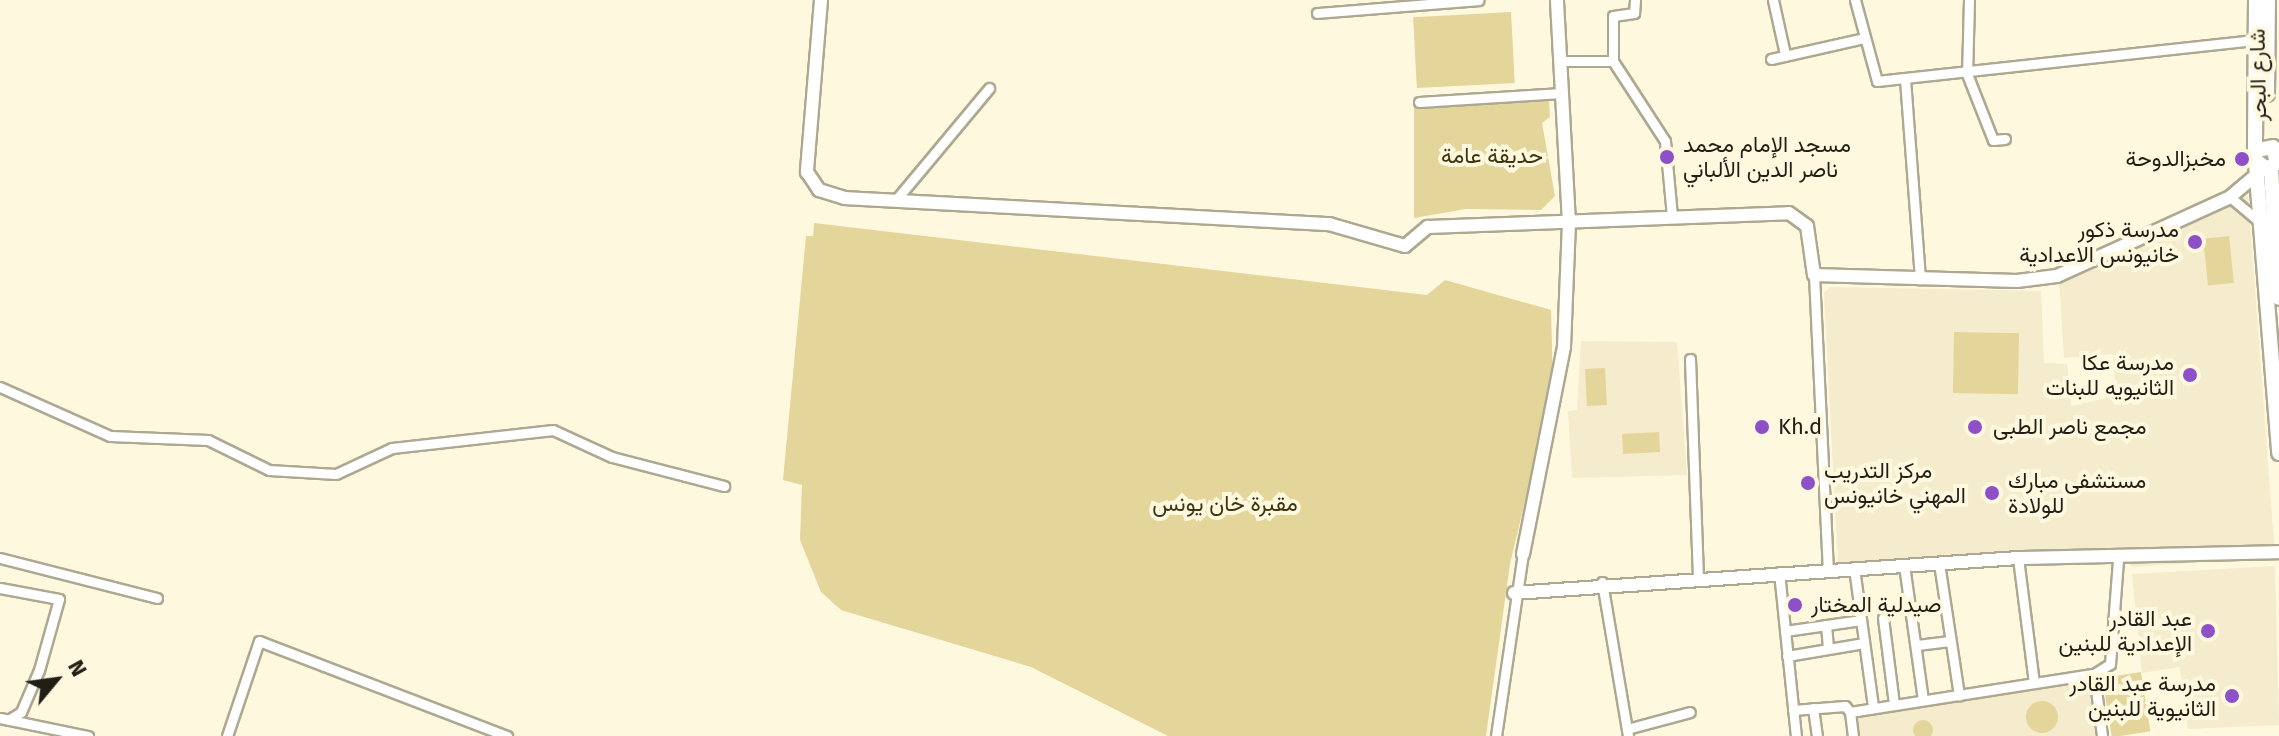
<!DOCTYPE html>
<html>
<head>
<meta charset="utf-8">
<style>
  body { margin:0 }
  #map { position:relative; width:2279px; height:736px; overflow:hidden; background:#fef8df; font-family:"Fira Sans",Vazirmatn,sans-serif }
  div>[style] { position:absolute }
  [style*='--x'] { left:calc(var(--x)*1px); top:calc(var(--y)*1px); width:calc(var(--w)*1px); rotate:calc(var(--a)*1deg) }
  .built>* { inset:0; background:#f4eccc }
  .green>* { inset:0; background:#e4d59a; transform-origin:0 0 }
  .round { border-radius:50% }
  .roads { filter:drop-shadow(2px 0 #ada891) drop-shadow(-2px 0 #ada891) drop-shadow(0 2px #ada891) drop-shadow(0 -2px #ada891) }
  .minor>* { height:9px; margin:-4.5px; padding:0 4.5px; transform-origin:4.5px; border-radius:4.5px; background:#fff }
  .tertiary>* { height:12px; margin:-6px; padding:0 6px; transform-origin:6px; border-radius:6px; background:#fff }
  .secondary>* { height:14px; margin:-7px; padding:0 7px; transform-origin:7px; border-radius:7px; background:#fff }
  .dots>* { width:22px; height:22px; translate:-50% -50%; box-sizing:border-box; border:4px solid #fef8df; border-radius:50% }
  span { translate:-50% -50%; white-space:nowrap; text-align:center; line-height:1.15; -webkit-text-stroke:8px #fef8df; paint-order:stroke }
  .street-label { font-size:22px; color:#201e15 }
  .poi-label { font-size:22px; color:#201e15 }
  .left { translate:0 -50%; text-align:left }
  .right { translate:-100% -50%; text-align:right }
  .park-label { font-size:22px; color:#3d3512 }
  .north { position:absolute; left:16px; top:640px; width:80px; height:80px; -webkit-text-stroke:6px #fef8df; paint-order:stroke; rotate:61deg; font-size:22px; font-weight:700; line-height:32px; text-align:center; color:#201e15 }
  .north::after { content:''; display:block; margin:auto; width:28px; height:36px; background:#201e15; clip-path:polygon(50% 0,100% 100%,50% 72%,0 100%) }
</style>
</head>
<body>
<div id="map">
  <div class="built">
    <div style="clip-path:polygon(2248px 195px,2275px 557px,2131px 567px,2128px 547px,1838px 564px,1824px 293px,1830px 287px,2041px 291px,2044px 363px,2067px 364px,2071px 406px,2116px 396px,2113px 354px,2064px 358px,2059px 279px)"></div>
    <div style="clip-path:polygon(1581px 341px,1677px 342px,1687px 475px,1572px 478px,1568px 411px,1577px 410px)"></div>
    <div style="clip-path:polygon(2275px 566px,2279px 725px,2188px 729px,2180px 667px,2142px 673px,2132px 574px)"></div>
    <div style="clip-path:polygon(2092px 679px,2099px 736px,1859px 736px,1857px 716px)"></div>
  </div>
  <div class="green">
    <div style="left:1511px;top:12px;width:71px;height:98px;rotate:87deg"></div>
    <div style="clip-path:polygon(1549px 100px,1550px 117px,1542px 123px,1555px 196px,1541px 210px,1466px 209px,1414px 218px,1414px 108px)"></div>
    <div style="clip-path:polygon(814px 223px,1427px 295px,1445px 280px,1551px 310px,1553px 384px,1510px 564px,1486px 736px,1168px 736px,1031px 667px,841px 610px,821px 592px,800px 540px,802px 485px,783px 480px,806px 236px,813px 236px)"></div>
    <div style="left:2229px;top:236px;width:47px;height:26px;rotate:84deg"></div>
    <div style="left:1954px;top:332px;width:65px;height:61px;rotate:1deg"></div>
    <div style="left:1605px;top:368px;width:37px;height:20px;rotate:87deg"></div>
    <div style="left:1659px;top:432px;width:20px;height:37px;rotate:87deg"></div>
    <div style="left:2141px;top:672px;width:60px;height:39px;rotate:81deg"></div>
    <div class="round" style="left:2026px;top:701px;width:32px;height:32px"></div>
    <div class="round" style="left:1913px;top:720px;width:20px;height:20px"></div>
  </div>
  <div class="roads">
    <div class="minor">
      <div style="--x:1635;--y:0;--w:13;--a:94"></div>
      <div style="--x:1634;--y:13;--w:21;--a:172"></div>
      <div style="--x:1613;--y:16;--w:45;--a:90"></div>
      <div style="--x:1613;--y:61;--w:95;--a:57"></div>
      <div style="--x:1665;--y:141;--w:76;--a:84.7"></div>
      <div style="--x:1773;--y:0;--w:55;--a:77.5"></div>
      <div style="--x:1855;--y:0;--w:84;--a:74.8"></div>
      <div style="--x:1877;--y:81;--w:382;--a:-6.2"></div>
      <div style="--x:1969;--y:0;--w:74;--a:91.5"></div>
      <div style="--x:1967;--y:74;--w:71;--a:68.5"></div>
      <div style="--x:1993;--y:140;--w:12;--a:-5"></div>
      <div style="--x:1317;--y:13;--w:162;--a:-4.6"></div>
      <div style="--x:1771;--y:59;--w:95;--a:-12.7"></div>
      <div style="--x:1560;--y:61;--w:53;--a:0"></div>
      <div style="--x:1905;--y:79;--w:201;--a:85.7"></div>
      <div style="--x:1419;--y:102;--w:143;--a:-3.6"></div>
      <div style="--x:2230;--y:197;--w:38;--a:40"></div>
      <div style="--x:895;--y:201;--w:147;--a:-50.2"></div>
      <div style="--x:1814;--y:275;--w:293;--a:87.3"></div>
      <div style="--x:1690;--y:359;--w:216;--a:87.9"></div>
      <div style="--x:0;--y:387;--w:120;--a:24"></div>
      <div style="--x:110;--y:436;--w:98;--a:2.3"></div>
      <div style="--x:208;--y:440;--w:68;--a:26.2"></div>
      <div style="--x:269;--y:470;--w:67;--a:3.4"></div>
      <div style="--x:336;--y:474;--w:62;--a:-24.9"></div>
      <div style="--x:392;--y:448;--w:162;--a:-6.4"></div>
      <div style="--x:553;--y:430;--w:65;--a:24.6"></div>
      <div style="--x:612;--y:457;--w:116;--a:14.5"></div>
      <div style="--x:0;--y:558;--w:162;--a:14.3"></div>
      <div style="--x:2018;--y:558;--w:126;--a:82.7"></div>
      <div style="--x:1939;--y:563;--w:134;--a:81.4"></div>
      <div style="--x:1904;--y:565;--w:136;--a:82"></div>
      <div style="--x:1854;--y:568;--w:140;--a:82.2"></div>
      <div style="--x:1779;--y:572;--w:165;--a:84.1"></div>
      <div style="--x:1602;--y:582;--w:156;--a:80.4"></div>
      <div style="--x:0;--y:588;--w:60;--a:10.6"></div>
      <div style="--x:59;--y:599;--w:74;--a:105.7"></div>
      <div style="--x:39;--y:670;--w:46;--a:113.2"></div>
      <div style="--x:21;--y:712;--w:15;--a:148"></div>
      <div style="--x:1883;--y:618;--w:87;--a:82.7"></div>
      <div style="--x:1826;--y:625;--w:24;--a:85"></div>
      <div style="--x:1785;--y:631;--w:77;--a:-8.2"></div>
      <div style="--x:1917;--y:645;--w:33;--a:-7"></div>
      <div style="--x:1787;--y:656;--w:78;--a:-9.6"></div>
      <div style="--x:2094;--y:674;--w:63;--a:82.6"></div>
      <div style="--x:1813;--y:708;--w:28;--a:82"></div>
      <div style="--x:1793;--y:710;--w:52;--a:-4.4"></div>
      <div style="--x:1845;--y:706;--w:8;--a:50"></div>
      <div style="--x:1850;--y:712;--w:247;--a:-8.9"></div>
      <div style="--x:2094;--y:674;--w:19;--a:-32"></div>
      <div style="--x:2110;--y:664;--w:104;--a:-85.6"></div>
      <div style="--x:1850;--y:712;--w:24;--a:83"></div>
      <div style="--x:0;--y:718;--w:90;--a:11.6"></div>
      <div style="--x:1627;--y:729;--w:65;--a:-15.1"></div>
      <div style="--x:227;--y:736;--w:100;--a:-71.4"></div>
      <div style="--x:259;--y:641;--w:266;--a:21"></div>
      <div style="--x:1496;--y:736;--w:184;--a:-81.6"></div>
    </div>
    <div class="tertiary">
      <div style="--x:821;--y:0;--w:173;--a:94.7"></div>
      <div style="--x:807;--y:172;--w:22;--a:56"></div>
      <div style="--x:819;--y:190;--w:27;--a:17"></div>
      <div style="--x:845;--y:198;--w:485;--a:3.1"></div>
      <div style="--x:1329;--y:224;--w:79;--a:16.1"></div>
      <div style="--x:1405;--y:246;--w:30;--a:-40"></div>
      <div style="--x:1428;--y:227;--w:361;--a:-2.2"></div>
      <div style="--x:1789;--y:213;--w:22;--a:36"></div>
      <div style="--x:1807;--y:226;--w:49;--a:81.9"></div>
      <div style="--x:1814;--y:275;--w:203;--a:1.7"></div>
      <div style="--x:2017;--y:281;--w:40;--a:-7.1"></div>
      <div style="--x:2057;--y:276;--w:190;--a:-24.5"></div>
      <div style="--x:2230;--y:197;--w:34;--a:-40"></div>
      <div style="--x:1523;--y:554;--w:211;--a:-78.8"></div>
      <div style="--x:1564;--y:347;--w:124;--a:-87.7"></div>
      <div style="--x:1569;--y:223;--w:223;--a:-93.1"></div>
      <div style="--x:1514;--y:593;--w:505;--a:-3.97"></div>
      <div style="--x:2018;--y:558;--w:261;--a:-1.3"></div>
    </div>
    <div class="secondary">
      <div style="--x:2256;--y:0;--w:160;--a:90.4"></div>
      <div style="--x:2255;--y:160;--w:15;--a:37"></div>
      <div style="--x:2267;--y:169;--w:12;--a:-31"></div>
      <div style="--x:2277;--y:163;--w:16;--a:-104"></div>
      <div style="--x:2273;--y:147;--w:16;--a:169"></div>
      <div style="--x:2267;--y:94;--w:94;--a:-89.4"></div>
      <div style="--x:2256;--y:164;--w:290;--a:85.4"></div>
      <div style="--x:2271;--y:169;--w:129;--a:86.5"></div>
    </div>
  </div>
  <div class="dots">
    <div style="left:1667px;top:157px;background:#8d50c6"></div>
    <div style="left:2242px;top:159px;background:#8d50c6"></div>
    <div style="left:2195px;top:242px;background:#8d50c6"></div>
    <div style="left:2190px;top:375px;background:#8d50c6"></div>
    <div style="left:1762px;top:427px;background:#8d50c6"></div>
    <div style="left:1975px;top:427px;background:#8d50c6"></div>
    <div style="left:1808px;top:483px;background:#8d50c6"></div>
    <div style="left:1992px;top:493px;background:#8d50c6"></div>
    <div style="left:1795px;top:605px;background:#8d50c6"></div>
    <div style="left:2208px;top:631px;background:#8d50c6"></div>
    <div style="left:2232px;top:696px;background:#8d50c6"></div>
  </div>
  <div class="street-label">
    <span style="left:2258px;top:75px;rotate:-91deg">شارع البحر</span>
  </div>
  <div class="poi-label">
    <span class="left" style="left:1683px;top:157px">مسجد الإمام محمد<br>ناصر الدين الألباني</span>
    <span class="right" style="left:2226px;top:159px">مخبزالدوحة</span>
    <span class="right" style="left:2179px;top:242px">مدرسة ذكور<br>خانيونس الاعدادية</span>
    <span class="right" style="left:2174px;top:375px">مدرسة عكا<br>الثانيويه للبنات</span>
    <span class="left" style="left:1778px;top:427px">Kh.d</span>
    <span class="left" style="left:1993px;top:427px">مجمع ناصر الطبى</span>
    <span class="left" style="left:1824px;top:483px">مركز التدريب<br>المهني خانيونس</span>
    <span class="left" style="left:2008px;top:493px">مستشفى مبارك<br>للولادة</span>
    <span class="left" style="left:1811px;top:605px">صيدلية المختار</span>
    <span class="right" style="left:2192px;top:631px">عبد القادر<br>الإعدادية للبنين</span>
    <span class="right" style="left:2216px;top:696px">مدرسة عبد القادر<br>الثانيوية للبنين</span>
  </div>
  <div class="park-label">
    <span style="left:1492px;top:156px">حديقة عامة</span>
    <span style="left:1225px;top:504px">مقبرة خان يونس</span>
  </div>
  <div class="north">N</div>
</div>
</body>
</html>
